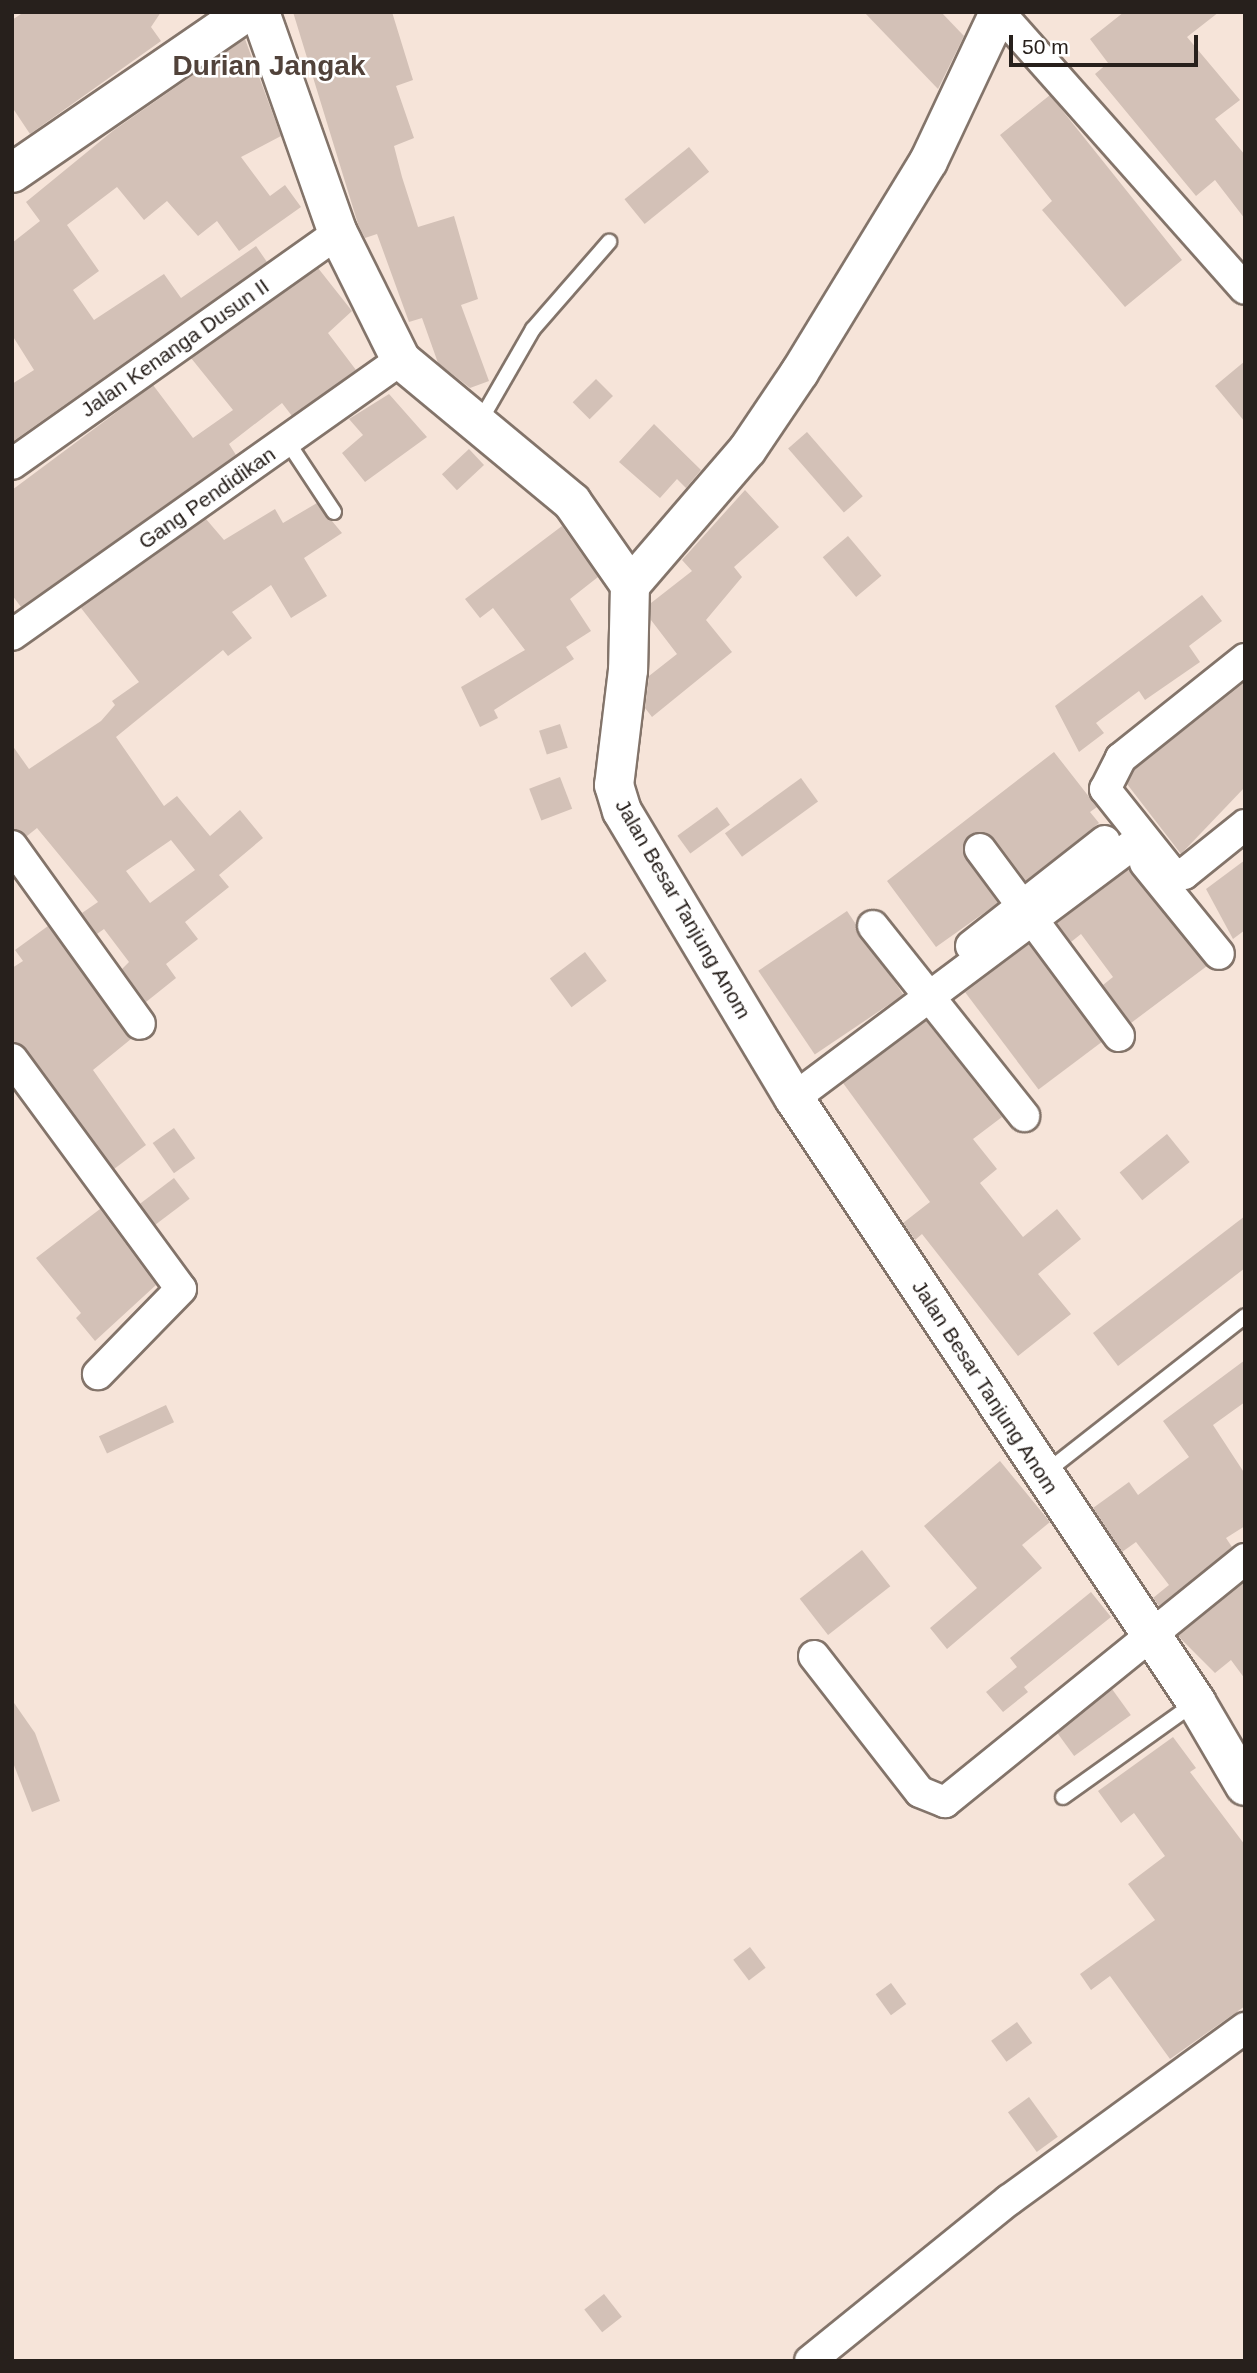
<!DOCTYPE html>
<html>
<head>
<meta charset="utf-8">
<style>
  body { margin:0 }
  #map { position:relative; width:1257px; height:2373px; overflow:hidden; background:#f6e4d9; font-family:Arial,sans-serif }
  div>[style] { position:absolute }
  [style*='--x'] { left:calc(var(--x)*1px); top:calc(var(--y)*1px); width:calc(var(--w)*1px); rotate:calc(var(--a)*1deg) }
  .building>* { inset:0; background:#d3c1b7; transform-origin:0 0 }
  .roads { filter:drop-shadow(2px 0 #83746a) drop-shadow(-2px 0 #83746a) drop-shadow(0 2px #83746a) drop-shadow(0 -2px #83746a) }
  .service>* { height:14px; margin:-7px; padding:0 7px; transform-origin:7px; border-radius:7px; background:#fff }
  .minor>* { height:30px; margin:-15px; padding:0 15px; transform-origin:15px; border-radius:15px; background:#fff }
  .tertiary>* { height:37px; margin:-18.5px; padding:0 18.5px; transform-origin:18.5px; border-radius:18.5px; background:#fff }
  .secondary>* { height:38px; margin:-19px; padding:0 19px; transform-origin:19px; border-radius:19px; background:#fff }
  .primary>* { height:38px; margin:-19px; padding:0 19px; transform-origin:19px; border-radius:19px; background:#fff }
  span { translate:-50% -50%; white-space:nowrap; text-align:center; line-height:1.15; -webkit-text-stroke:5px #fff; paint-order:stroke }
  .street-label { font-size:21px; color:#27201c }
  .district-label { font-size:28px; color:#51423a; font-weight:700 }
  .frame { position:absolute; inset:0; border:14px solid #27201c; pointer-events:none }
  .scale { position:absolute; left:1009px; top:35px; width:189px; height:32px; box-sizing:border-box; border:4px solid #27201c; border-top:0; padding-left:9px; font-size:21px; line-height:24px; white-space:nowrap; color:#27201c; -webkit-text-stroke:5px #fff; paint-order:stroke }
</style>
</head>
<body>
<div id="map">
  <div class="building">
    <div style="clip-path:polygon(24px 12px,161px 12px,151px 27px,161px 41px,30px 134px,12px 107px,12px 20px)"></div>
    <div style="clip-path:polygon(293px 12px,392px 12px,413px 80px,396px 86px,414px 138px,394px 146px,402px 177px,418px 227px,454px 216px,478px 299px,461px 305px,489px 381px,470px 388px,438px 363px,422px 318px,409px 322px,377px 234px,365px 238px,358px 224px)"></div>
    <div style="clip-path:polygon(864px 12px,941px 12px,964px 36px,938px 89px)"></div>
    <div style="clip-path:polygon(1124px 12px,1219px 12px,1187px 37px,1240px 100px,1215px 119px,1245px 155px,1245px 219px,1215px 180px,1196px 196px,1095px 74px,1108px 63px,1090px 39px)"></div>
    <div style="clip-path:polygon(245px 39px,281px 136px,241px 157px,270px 196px,285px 185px,301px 207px,239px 251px,217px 221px,198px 236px,167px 201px,144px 220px,117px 187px,67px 225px,99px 271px,73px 290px,94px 320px,164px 274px,181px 298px,256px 246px,267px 262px,12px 442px,12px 384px,34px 370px,12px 335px,12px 243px,40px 221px,26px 202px,114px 130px)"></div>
    <div style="clip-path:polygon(1050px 95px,1182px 260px,1125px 307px,1042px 210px,1052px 201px,1000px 135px)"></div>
    <div style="left:689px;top:147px;width:32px;height:83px;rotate:51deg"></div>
    <div style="clip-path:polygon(318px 268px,352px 311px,328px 333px,356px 370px,292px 416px,282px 403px,229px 444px,236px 455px,21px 607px,12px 595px,12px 490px,153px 385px,193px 438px,233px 410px,191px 358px)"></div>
    <div style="clip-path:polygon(1245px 361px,1245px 422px,1215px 386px)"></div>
    <div style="left:596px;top:379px;width:24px;height:33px;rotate:45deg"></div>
    <div style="clip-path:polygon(389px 394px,427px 437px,365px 482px,342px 453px,363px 435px,349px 419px)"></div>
    <div style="clip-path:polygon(654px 424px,701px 470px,686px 488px,677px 479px,660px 498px,619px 462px)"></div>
    <div style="left:807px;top:432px;width:85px;height:25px;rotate:49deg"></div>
    <div style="left:469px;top:449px;width:22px;height:37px;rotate:47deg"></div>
    <div style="clip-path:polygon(745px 490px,779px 527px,734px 567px,742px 577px,706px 620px,732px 652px,652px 717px,645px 708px,649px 676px,677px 654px,651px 620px,651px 603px,692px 571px,682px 560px)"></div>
    <div style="clip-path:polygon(evenodd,317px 503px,342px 533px,304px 558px,327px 596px,291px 618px,271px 585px,232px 612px,252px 638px,228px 656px,223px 650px,116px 737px,164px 806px,177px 796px,210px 836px,240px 810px,263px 838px,219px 875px,229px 887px,185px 922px,198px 939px,166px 964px,176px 978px,146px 1002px,122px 969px,129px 962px,104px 929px,97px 934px,82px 913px,98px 902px,37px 828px,27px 836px,12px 829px,12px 745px,29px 769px,101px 721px,115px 705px,112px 701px,139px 682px,81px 608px,206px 519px,224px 540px,275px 509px,283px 523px,317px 503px,171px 840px,195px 870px,150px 903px,126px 871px,171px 840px)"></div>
    <div style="clip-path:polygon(562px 526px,598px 577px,570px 599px,591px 631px,566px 647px,574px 659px,494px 710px,498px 718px,480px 727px,461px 687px,525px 650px,493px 608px,480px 618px,465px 599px)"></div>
    <div style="left:848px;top:536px;width:52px;height:33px;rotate:50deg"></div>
    <div style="clip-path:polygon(1202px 595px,1222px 621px,1189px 646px,1200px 662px,1145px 700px,1139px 691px,1096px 723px,1104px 733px,1079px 752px,1055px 706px)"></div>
    <div style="clip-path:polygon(1245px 682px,1245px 787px,1181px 854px,1127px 784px,1135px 769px)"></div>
    <div style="left:560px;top:724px;width:25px;height:22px;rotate:72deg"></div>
    <div style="clip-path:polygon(1054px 752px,1097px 807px,1090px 812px,1099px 823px,1026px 881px,994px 838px,969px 835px,966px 859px,998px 903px,936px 947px,887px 881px)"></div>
    <div style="left:560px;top:777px;width:34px;height:33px;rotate:69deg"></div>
    <div style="left:801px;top:778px;width:29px;height:94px;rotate:54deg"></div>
    <div style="left:717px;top:807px;width:22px;height:49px;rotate:54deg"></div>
    <div style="clip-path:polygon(1245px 860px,1245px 930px,1233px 939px,1206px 889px)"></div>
    <div style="clip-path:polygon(1129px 869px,1207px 966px,1131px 1023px,1103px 985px,1113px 977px,1081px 934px,1071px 942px,1057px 923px)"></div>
    <div style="left:847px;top:911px;width:101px;height:107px;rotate:56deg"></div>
    <div style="clip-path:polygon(48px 926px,131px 1039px,93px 1070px,146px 1145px,114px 1169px,12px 1039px,12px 968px,23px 961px,15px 950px)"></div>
    <div style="left:1029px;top:944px;width:122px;height:80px;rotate:53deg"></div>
    <div style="left:585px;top:952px;width:36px;height:44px;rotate:53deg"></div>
    <div style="clip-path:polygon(926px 1021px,1002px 1117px,973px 1139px,997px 1169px,980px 1183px,1023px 1237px,1057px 1209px,1081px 1239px,1038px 1274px,1071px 1314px,1018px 1356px,922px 1234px,915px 1240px,903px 1223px,930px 1202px,843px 1083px)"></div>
    <div style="left:174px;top:1128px;width:37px;height:26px;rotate:55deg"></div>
    <div style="left:1167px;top:1134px;width:36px;height:61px;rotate:51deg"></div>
    <div style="left:174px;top:1178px;width:26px;height:43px;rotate:53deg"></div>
    <div style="clip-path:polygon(100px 1209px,156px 1285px,95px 1341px,76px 1318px,81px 1313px,36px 1258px)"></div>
    <div style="clip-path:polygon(1245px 1216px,1245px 1268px,1118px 1366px,1093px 1333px)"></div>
    <div style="clip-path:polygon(1245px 1360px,1245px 1402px,1213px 1425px,1245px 1474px,1245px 1526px,1226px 1538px,1232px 1547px,1159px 1606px,1153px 1598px,1169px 1585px,1136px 1542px,1122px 1552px,1093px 1508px,1129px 1482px,1138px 1495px,1189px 1457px,1163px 1421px)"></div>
    <div style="left:166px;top:1405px;width:19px;height:74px;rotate:65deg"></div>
    <div style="clip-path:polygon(1000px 1461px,1050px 1522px,1022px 1545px,1042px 1568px,947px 1649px,930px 1628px,977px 1588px,924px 1526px)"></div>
    <div style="left:862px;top:1550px;width:46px;height:79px;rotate:52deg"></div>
    <div style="clip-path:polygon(1245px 1582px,1245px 1679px,1231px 1660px,1215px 1673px,1178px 1636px)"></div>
    <div style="clip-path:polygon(1091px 1592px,1111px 1617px,1024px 1687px,1028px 1692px,1003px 1712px,986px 1692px,1017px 1667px,1010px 1658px)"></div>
    <div style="left:1112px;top:1689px;width:32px;height:70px;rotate:54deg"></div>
    <div style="clip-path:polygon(12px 1700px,35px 1733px,60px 1801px,32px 1812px,12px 1760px)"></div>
    <div style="clip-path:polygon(1173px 1737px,1196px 1768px,1190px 1772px,1245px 1845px,1245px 2006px,1170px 2059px,1110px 1976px,1091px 1990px,1080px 1974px,1155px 1920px,1128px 1884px,1165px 1856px,1134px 1813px,1121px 1823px,1098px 1791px)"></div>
    <div style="left:750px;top:1947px;width:26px;height:21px;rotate:53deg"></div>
    <div style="left:891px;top:1983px;width:26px;height:19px;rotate:54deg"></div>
    <div style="left:1017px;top:2022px;width:26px;height:32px;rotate:54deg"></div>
    <div style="left:1029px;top:2097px;width:49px;height:26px;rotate:54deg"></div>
    <div style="left:604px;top:2294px;width:29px;height:25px;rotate:52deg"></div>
  </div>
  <div class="roads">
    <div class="service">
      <div style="--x:479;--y:423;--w:108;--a:-60.1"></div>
      <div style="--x:533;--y:329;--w:116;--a:-48.9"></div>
      <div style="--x:287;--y:441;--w:85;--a:56.5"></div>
      <div style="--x:1045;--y:1473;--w:254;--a:-38.1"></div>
      <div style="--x:1063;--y:1797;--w:163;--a:-35.5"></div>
    </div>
    <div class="minor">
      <div style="--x:999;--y:12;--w:370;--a:48.4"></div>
      <div style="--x:12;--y:464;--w:400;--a:-35.3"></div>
      <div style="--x:12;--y:635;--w:476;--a:-35.3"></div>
      <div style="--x:1245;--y:659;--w:159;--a:141.4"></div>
      <div style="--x:1121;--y:758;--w:35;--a:117"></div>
      <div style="--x:1105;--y:789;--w:106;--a:51.5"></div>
      <div style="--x:1171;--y:872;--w:13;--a:9"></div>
      <div style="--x:1184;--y:874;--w:78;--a:-38.8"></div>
      <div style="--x:12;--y:846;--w:219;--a:54.3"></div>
      <div style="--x:980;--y:849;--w:233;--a:53.4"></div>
      <div style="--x:1145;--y:863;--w:117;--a:50.9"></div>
      <div style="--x:873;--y:926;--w:243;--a:51.5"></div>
      <div style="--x:971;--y:946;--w:170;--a:-38.1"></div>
      <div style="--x:12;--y:1059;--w:285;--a:53.7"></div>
      <div style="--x:181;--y:1289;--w:119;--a:134.3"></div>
      <div style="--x:794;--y:1098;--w:421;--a:-36.8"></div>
      <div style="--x:814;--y:1656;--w:172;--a:52.1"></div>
      <div style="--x:920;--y:1792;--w:27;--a:22"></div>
      <div style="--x:945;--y:1802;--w:386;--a:-39"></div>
      <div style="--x:810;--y:2361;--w:256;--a:-39"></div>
      <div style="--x:1009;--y:2200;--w:292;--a:-36.1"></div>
    </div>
    <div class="tertiary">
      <div style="--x:630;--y:585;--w:179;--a:-49.3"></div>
      <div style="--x:747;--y:449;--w:93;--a:-56"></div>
      <div style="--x:799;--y:372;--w:247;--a:-58.6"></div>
      <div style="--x:928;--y:161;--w:165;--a:-64.8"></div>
    </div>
    <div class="secondary">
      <div style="--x:12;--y:173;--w:284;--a:-34.5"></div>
    </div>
    <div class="primary">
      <div style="--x:260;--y:12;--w:234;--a:70.6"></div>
      <div style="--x:338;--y:233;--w:142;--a:63.6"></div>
      <div style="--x:401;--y:360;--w:222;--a:39.7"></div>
      <div style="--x:572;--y:502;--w:101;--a:55.1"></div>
      <div style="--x:630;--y:585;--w:85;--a:91.3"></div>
      <div style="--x:628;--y:670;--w:116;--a:96.9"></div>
      <div style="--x:614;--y:785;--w:27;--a:73"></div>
      <div style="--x:622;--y:811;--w:335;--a:59.1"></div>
      <div style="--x:794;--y:1098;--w:726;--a:56.35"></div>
      <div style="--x:1196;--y:1702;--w:97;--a:59.7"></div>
    </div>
  </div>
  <div class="street-label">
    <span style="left:175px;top:348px;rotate:-35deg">Jalan Kenanga Dusun II</span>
    <span style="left:207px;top:498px;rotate:-35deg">Gang Pendidikan</span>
    <span style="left:683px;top:909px;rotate:60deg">Jalan Besar Tanjung Anom</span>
    <span style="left:985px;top:1387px;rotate:57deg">Jalan Besar Tanjung Anom</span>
  </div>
  <div class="district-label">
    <span style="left:269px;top:66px">Durian Jangak</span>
  </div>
  <div class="frame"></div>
  <div class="scale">50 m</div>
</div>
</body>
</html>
